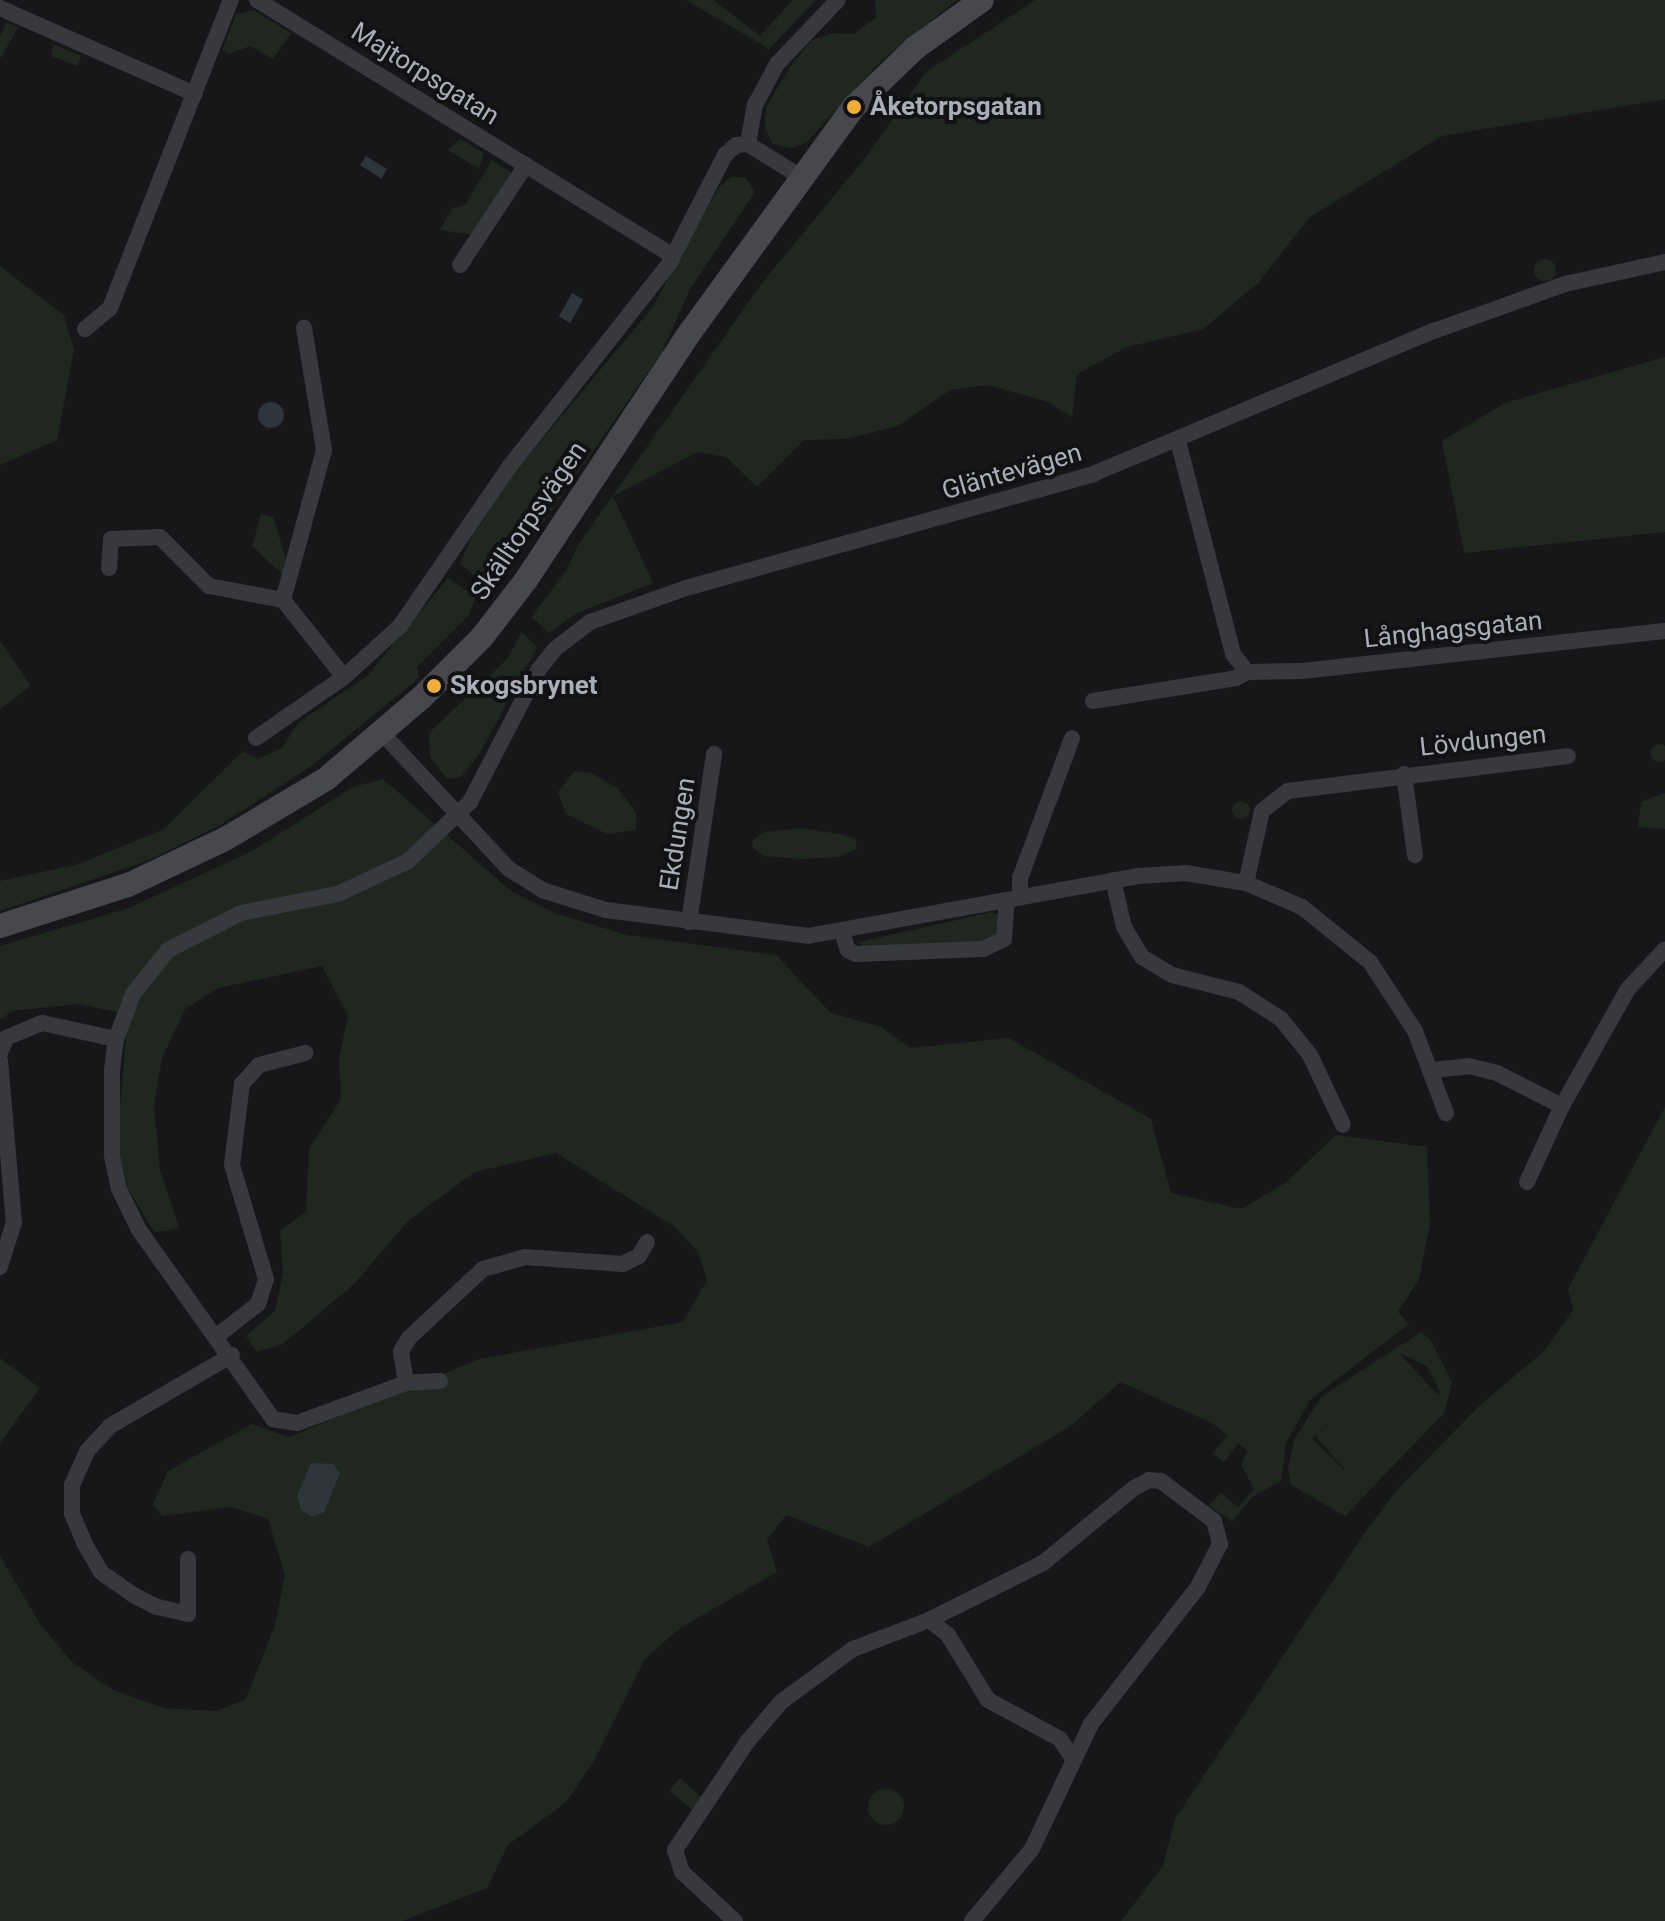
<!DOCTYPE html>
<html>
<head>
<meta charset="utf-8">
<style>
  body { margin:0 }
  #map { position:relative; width:1665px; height:1921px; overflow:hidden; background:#171719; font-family:Roboto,sans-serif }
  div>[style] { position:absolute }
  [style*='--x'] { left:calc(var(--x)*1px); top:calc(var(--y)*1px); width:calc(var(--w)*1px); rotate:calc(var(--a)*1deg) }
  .green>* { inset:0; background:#1f2720; transform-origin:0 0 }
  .round { border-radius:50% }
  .water>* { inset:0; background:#2d363d; transform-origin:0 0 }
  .street>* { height:16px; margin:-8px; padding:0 8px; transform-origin:8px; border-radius:8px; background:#38393e }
  .secondary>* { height:24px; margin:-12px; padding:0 12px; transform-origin:12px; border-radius:12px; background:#46484e }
  .dots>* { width:22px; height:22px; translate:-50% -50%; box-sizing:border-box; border:4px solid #121214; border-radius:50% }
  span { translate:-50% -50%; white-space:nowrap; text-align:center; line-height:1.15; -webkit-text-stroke:8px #121214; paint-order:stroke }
  .street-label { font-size:26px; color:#a9aeb9 }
  .poi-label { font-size:26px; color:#a9aeb9; font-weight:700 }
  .left { translate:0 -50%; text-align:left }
</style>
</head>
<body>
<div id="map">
  <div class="green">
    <div style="clip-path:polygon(686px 0,713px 0,760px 36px,793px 0,816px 0,769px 49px)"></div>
    <div style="clip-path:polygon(875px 0,957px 0,880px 62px,806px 143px,791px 148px,773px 144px,765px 129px,766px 107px,794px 61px,812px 40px,834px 33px,854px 34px,876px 17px)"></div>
    <div style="clip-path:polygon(1035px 0,1665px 0,1665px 99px,1442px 136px,1310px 217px,1258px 283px,1203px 329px,1127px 347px,1077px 374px,1072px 417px,1048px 402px,988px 385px,950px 390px,898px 426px,845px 439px,804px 440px,757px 487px,726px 457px,698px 452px,613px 496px,653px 583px,577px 613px,549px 633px,532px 617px,535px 612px,565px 572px,578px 545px,762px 283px,866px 157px,926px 72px)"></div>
    <div style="clip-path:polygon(253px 10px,291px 33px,273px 59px,250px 46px,229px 54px,222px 50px,236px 15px)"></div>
    <div style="clip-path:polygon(7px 22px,18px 28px,0 59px,0 36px)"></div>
    <div style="clip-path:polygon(53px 44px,81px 56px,78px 66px,51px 56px)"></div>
    <div style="clip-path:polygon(460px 139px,484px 153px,479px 169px,448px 150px)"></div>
    <div style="clip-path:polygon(492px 160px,512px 173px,474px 235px,440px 230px,452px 208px,465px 205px)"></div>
    <div style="clip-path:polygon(731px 177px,745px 177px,755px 192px,690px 289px,662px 352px,506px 576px,483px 584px,460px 563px,472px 536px,520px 466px,652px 308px,719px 187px)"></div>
    <div class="round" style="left:1534px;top:259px;width:22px;height:22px"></div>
    <div style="clip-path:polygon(0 266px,64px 315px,74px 350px,57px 440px,0 465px)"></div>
    <div style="clip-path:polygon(1665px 357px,1665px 532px,1464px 553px,1442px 441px,1505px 403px)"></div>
    <div style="clip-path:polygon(261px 514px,273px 517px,286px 559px,282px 574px,252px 546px)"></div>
    <div style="clip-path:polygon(448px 578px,476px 597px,469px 615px,417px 667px,419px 678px,310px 767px,220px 825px,147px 861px,0 911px,0 881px,79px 864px,164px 829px,243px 751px,258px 759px,282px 748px,298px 723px,367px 676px)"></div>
    <div style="clip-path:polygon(522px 632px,537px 647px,480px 753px,461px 777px,447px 779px,430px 757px,429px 733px,507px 659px)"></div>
    <div style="clip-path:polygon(0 641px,31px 686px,0 709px)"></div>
    <div class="round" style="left:1650px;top:744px;width:18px;height:18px"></div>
    <div style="clip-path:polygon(574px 771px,591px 773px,617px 788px,636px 812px,636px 830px,607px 834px,566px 814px,558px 792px)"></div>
    <div style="clip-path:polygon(383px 779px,511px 891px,557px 914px,627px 935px,776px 955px,831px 1013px,881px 1027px,910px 1048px,1009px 1038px,1151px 1119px,1171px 1193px,1241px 1209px,1285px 1183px,1336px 1135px,1427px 1147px,1430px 1224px,1419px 1279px,1398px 1312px,1409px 1324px,1310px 1400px,1286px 1443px,1281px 1481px,1252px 1497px,1232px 1522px,1209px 1505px,1221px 1493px,1238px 1507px,1254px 1489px,1241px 1464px,1248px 1451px,1238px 1443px,1224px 1462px,1213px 1454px,1227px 1435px,1212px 1423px,1120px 1382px,1072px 1425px,869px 1547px,786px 1515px,767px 1540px,777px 1572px,680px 1628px,645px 1659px,594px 1761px,566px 1802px,508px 1845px,487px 1888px,402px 1921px,0 1921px,0 1556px,40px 1624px,72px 1662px,113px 1690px,164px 1708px,217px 1711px,246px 1699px,275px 1625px,285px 1575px,268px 1519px,231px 1507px,162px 1516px,153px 1504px,168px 1471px,252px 1424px,289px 1437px,479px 1359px,683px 1322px,707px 1280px,698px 1252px,675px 1227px,556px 1153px,475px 1172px,409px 1220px,355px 1283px,283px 1344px,257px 1352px,246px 1336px,275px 1311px,283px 1273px,280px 1231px,306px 1212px,309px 1149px,341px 1099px,339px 1058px,348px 1016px,322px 966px,218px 988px,185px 1009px,162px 1058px,154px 1105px,160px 1170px,179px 1228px,166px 1231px,154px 1232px,128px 1188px,117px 1146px,128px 1014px,77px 1004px,12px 1011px,0 1020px,0 946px,129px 908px,252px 851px,353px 787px)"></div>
    <div style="clip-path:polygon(1665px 793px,1665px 829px,1638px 827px,1641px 802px)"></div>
    <div class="round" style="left:1232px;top:801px;width:18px;height:18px"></div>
    <div style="clip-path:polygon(802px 828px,845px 835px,855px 839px,857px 849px,838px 857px,801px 859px,764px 856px,752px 847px,753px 840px,765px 832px)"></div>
    <div style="clip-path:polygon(992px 912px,999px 915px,1000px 933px,990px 943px,863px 949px,859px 942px)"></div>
    <div style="clip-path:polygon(1665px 1107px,1665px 1921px,1121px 1921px,1163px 1866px,1175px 1819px,1368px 1528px,1397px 1490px,1478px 1407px,1544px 1351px,1573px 1310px,1568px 1289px)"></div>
    <div style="clip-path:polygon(evenodd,1421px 1332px,1430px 1339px,1452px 1382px,1445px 1412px,1345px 1516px,1291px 1485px,1288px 1469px,1294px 1440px,1321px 1397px,1421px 1332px,1399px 1353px,1427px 1366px,1440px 1392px,1437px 1394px,1399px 1353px,1421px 1332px,1343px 1408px,1315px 1436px,1352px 1478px,1312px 1438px,1343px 1408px)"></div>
    <div style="clip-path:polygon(0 1358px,40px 1388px,0 1443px)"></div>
    <div style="left:680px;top:1778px;width:30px;height:16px;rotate:42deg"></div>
    <div class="round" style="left:868px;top:1789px;width:36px;height:36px"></div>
  </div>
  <div class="water">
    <div style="left:366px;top:156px;width:25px;height:11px;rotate:32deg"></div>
    <div style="left:572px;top:293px;width:13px;height:27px;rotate:29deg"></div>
    <div class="round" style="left:258px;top:402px;width:26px;height:26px"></div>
    <div style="clip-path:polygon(311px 1463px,333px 1464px,340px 1473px,324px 1512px,312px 1517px,301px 1510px,297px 1496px)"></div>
  </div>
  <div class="street">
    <div style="--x:257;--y:0;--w:487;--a:31.6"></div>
    <div style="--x:0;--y:8;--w:213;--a:23.8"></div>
    <div style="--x:748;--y:144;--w:40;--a:-80"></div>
    <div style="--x:755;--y:105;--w:47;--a:-61.8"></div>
    <div style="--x:777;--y:64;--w:88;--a:-46.4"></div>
    <div style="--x:460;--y:265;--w:120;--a:-56.6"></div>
    <div style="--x:85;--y:329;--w:33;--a:-40"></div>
    <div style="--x:110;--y:308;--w:331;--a:-68.6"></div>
    <div style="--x:1178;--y:441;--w:220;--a:75.5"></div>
    <div style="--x:1233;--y:654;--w:23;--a:52"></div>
    <div style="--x:1247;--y:672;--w:55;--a:-1"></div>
    <div style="--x:1302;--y:671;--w:365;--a:-6.3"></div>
    <div style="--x:109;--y:568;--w:29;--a:-86"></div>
    <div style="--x:111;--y:539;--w:49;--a:-2.3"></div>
    <div style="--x:160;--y:537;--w:69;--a:45"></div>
    <div style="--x:209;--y:586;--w:75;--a:10.7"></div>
    <div style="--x:283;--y:600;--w:98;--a:51.6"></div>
    <div style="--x:283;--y:600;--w:156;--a:-74.7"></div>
    <div style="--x:324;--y:450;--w:124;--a:-99.3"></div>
    <div style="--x:1093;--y:701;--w:145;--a:-9.1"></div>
    <div style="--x:1236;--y:678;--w:13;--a:-29"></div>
    <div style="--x:382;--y:733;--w:186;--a:47"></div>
    <div style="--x:509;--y:869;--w:39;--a:32"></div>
    <div style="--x:542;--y:890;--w:67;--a:17.4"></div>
    <div style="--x:606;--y:910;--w:204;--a:7.3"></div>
    <div style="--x:808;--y:936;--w:334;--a:-10.3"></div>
    <div style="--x:1137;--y:876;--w:49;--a:-3.5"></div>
    <div style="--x:1186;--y:873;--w:61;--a:9.5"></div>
    <div style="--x:1246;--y:883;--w:61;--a:23.2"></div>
    <div style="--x:1302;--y:907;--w:87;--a:39"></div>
    <div style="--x:1370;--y:962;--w:82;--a:56.9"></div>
    <div style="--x:1415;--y:1031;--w:88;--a:69.3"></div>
    <div style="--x:256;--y:738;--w:107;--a:-34.7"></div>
    <div style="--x:344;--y:677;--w:76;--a:-42.3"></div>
    <div style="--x:400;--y:626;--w:194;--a:-55.5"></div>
    <div style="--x:510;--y:466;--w:257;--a:-51.8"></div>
    <div style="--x:669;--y:264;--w:123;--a:-62.8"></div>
    <div style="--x:725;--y:155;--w:15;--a:-42"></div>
    <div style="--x:736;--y:145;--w:12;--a:-5"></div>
    <div style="--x:748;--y:144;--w:62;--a:31.9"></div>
    <div style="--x:1404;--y:774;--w:82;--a:82.3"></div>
    <div style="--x:1113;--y:880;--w:48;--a:76.8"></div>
    <div style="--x:1124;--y:927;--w:35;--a:59"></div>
    <div style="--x:1142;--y:957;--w:35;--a:31"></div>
    <div style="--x:1172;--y:975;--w:69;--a:14.2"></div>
    <div style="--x:1239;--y:992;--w:50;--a:32.7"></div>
    <div style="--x:1281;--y:1019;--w:46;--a:51.1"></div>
    <div style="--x:1310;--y:1055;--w:77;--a:64.8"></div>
    <div style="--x:1246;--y:883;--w:74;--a:-77.5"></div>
    <div style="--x:1262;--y:811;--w:33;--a:-38"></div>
    <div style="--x:1288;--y:791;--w:282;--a:-7.1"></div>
    <div style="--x:1020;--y:897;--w:19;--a:-90"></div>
    <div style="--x:1020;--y:878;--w:149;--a:-69.6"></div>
    <div style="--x:689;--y:922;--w:170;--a:-81.5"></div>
    <div style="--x:842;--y:932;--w:19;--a:72"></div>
    <div style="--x:848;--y:950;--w:9;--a:27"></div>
    <div style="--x:856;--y:954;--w:127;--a:-2.3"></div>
    <div style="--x:983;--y:949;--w:23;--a:-25"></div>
    <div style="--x:1004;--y:939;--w:39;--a:-86"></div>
    <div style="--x:0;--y:1053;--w:16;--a:-68"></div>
    <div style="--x:6;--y:1038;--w:39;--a:-23"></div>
    <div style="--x:42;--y:1023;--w:76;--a:12.2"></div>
    <div style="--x:0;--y:1060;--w:163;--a:85.1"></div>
    <div style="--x:14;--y:1222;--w:47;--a:107.3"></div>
    <div style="--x:1433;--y:1070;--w:36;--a:-6"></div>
    <div style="--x:1469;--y:1066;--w:29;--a:14"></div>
    <div style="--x:1497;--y:1073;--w:73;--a:26.9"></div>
    <div style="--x:1562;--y:1106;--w:134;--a:-60.6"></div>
    <div style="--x:1628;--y:989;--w:54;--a:-47.2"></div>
    <div style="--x:1527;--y:1182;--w:84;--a:-65.3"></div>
    <div style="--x:218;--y:1335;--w:51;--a:-37.8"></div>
    <div style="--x:258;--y:1304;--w:26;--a:-72"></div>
    <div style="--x:266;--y:1279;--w:119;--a:-106.6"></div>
    <div style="--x:232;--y:1165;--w:82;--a:-83"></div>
    <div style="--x:242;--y:1084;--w:25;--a:-48"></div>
    <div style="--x:259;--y:1065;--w:48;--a:-14.6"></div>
    <div style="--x:440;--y:1381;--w:34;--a:177"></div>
    <div style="--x:406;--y:1383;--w:116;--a:159.8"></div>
    <div style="--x:297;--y:1423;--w:24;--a:-171"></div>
    <div style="--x:273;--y:1419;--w:234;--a:-125.3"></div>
    <div style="--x:138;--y:1228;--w:43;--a:-116"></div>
    <div style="--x:119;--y:1189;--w:35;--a:-102"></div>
    <div style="--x:112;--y:1155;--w:85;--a:-90"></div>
    <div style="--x:112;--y:1070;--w:31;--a:-83"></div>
    <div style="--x:116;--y:1039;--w:48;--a:-69.3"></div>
    <div style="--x:133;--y:994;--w:56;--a:-51.5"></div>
    <div style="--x:168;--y:950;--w:82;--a:-26.9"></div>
    <div style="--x:241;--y:913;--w:99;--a:-11.1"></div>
    <div style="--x:338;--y:894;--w:77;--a:-25.2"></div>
    <div style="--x:408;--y:861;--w:86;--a:-43.6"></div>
    <div style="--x:470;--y:802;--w:150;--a:-62.6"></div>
    <div style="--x:539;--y:669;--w:26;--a:-51"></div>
    <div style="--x:555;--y:649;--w:44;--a:-37.6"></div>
    <div style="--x:590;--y:622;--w:102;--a:-19.5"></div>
    <div style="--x:686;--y:588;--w:423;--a:-15.6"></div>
    <div style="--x:1093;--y:474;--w:370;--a:-22.8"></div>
    <div style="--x:1434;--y:331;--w:139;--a:-19.7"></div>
    <div style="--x:1565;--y:284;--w:102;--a:-12.4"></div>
    <div style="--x:406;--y:1383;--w:32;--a:-99"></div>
    <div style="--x:401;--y:1351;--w:15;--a:-58"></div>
    <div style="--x:409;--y:1338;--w:101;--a:-43"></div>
    <div style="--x:483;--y:1269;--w:44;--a:-15.9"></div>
    <div style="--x:525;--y:1257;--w:98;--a:4.1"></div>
    <div style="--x:623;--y:1264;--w:18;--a:-27"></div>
    <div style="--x:639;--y:1256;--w:16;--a:-60"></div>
    <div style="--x:188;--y:1559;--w:55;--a:90"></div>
    <div style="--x:188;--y:1614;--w:32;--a:-167"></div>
    <div style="--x:157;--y:1607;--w:28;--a:-153"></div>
    <div style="--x:132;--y:1594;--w:38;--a:-145"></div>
    <div style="--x:101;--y:1572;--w:34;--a:-120"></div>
    <div style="--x:84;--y:1542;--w:30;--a:-113"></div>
    <div style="--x:72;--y:1514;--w:29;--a:-90"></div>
    <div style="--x:72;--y:1485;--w:37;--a:-66"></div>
    <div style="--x:87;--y:1451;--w:34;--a:-47"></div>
    <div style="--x:110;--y:1426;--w:141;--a:-30.2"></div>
    <div style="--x:929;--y:1620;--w:24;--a:38"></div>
    <div style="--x:948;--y:1635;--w:76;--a:58.4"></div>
    <div style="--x:988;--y:1700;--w:82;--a:28.4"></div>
    <div style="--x:1060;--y:1739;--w:24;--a:57"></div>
    <div style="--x:735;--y:1921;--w:72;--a:-137.2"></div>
    <div style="--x:682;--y:1872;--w:23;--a:-108"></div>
    <div style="--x:675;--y:1850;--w:130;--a:-56.3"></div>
    <div style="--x:747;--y:1742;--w:52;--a:-49.6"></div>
    <div style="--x:781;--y:1702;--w:89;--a:-36.4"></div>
    <div style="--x:853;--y:1649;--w:81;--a:-20.9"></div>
    <div style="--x:929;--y:1620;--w:127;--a:-26.6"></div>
    <div style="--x:1043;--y:1563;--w:118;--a:-39.5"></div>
    <div style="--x:1134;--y:1488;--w:17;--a:-28"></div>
    <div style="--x:1149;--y:1480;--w:12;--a:5"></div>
    <div style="--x:1161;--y:1481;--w:66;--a:37"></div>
    <div style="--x:1214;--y:1521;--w:24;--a:75"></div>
    <div style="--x:1220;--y:1544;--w:48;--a:117.1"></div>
    <div style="--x:1198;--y:1587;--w:174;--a:128"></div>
    <div style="--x:1091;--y:1724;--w:138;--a:115.3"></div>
    <div style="--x:1032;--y:1849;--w:94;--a:129.8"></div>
  </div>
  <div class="secondary">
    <div style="--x:0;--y:926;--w:134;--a:-17.8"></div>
    <div style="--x:128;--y:885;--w:107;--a:-25.4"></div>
    <div style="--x:225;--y:839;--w:117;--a:-30.7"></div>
    <div style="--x:326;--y:779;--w:125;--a:-40.5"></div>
    <div style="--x:421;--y:698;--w:86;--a:-45"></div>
    <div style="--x:482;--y:637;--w:72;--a:-52.3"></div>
    <div style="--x:526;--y:580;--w:299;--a:-56.5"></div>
    <div style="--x:691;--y:331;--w:277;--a:-54"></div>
    <div style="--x:854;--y:107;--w:85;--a:-44"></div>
    <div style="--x:915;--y:48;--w:82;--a:-35.6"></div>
  </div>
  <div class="dots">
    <div style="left:854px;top:107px;background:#f0ae38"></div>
    <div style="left:434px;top:686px;background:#f0ae38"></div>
  </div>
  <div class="street-label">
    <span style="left:425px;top:74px;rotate:32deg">Majtorpsgatan</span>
    <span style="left:1012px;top:472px;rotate:-16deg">Gläntevägen</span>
    <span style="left:529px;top:521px;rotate:-56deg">Skälltorpsvägen</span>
    <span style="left:1453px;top:630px;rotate:-6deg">Långhagsgatan</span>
    <span style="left:1483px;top:741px;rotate:-6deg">Lövdungen</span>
    <span style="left:678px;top:834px;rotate:-81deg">Ekdungen</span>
  </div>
  <div class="poi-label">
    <span class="left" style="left:870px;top:107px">Åketorpsgatan</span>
    <span class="left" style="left:450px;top:686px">Skogsbrynet</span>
  </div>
</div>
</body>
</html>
